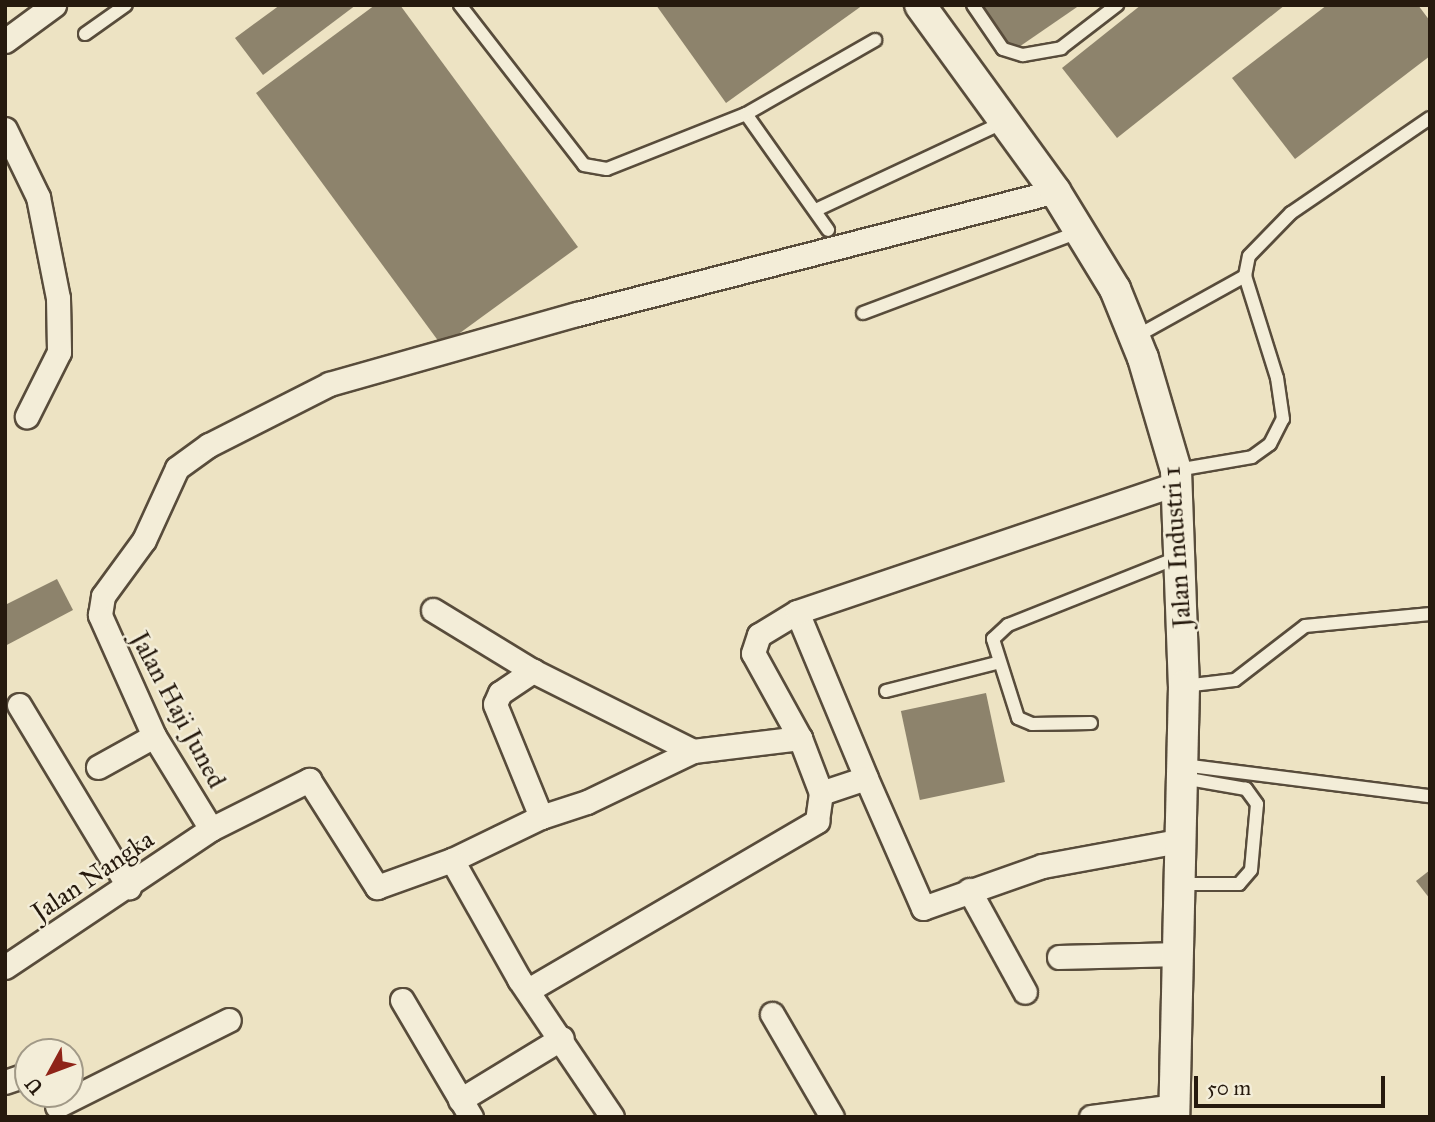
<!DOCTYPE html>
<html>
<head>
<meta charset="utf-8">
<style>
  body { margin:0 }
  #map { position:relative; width:1435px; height:1122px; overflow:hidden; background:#ede3c3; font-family:"IM FELL Great Primer",serif }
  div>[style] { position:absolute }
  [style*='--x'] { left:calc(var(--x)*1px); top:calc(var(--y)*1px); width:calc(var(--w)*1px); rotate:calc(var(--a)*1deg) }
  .building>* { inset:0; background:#8d836c; transform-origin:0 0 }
  .roads { filter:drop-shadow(2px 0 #584c3b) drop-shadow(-2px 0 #584c3b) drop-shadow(0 2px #584c3b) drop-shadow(0 -2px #584c3b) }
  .service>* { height:12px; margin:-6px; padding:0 6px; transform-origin:6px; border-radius:6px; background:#f3edd8 }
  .minor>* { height:23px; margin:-11.5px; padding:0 11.5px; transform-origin:11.5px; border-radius:11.5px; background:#f3edd8 }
  .tertiary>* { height:30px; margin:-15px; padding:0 15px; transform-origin:15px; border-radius:15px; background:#f3edd8 }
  span { translate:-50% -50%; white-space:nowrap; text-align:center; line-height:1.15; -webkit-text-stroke:5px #f3edd8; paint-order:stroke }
  .street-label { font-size:26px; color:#261a0e }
  .frame { position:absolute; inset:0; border:7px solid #261a0e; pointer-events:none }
  .north { position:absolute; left:14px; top:1038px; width:70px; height:70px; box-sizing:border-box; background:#f3edd8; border:2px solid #a19987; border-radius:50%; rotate:229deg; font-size:19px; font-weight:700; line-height:28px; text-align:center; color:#261a0e }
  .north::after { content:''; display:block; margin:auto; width:24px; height:32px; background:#8f2418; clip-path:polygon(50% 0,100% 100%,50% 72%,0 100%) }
  .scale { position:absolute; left:1194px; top:1076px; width:191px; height:32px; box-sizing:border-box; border:4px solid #261a0e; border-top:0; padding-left:9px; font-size:21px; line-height:24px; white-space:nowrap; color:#261a0e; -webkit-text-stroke:5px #f3edd8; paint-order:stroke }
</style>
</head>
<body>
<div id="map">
  <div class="building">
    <div style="clip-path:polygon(280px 5px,356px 5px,263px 75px,235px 38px)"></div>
    <div style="clip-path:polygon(375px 5px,400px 5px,578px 247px,442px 346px,256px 93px)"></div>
    <div style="clip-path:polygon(656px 5px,863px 5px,726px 103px)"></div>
    <div style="clip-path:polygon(982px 5px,1080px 5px,1013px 51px)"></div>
    <div style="clip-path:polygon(1141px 5px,1285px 5px,1117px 138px,1062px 68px)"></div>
    <div style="clip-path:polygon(1327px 5px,1418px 5px,1430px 21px,1430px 56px,1295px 159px,1232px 78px)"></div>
    <div style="clip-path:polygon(57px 579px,73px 610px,5px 646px,5px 605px)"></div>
    <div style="left:986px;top:693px;width:91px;height:87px;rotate:78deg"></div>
    <div style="clip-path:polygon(1430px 870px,1430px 899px,1416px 881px)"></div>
  </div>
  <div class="roads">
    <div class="service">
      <div style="--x:460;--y:5;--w:202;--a:52.2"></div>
      <div style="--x:584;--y:165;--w:23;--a:10"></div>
      <div style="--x:607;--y:169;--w:149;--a:-21.6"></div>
      <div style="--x:746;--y:114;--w:142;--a:54.7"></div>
      <div style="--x:973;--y:5;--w:53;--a:55.7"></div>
      <div style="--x:1003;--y:49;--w:21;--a:17"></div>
      <div style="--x:1023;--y:55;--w:39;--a:-10"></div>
      <div style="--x:1061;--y:48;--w:71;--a:-37.5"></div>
      <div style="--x:85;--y:34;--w:50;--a:-35.3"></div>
      <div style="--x:746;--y:114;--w:149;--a:-29.8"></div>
      <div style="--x:816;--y:210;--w:208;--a:-25.1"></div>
      <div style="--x:863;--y:313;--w:231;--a:-20.6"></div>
      <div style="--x:1135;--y:337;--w:126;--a:-29"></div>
      <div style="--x:1177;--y:470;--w:76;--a:-9.8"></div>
      <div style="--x:1252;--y:457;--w:22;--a:-36"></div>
      <div style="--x:1270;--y:444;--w:28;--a:-63"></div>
      <div style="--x:1283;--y:419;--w:41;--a:-98.3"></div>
      <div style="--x:1277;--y:378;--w:107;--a:-107.4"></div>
      <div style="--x:1245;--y:276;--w:20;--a:-79"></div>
      <div style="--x:1249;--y:256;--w:60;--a:-45.7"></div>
      <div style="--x:1291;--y:213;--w:168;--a:-34.4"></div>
      <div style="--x:1184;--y:686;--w:51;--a:-6.7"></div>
      <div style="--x:1235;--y:680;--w:88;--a:-37.6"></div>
      <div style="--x:1305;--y:626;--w:126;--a:-5.5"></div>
      <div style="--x:886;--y:691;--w:114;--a:-14.2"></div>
      <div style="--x:1091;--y:723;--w:59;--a:179"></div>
      <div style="--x:1032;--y:724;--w:15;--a:-157"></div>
      <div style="--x:1018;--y:718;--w:83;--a:-107.6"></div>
      <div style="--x:993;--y:639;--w:21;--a:-43"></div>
      <div style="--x:1008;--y:625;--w:184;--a:-21.7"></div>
      <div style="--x:1183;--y:765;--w:249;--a:7.2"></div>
      <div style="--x:1181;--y:884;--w:58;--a:0"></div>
      <div style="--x:1239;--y:884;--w:18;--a:-49"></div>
      <div style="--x:1251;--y:870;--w:66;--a:-84.8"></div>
      <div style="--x:1257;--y:804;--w:19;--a:-126"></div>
      <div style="--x:1246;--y:789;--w:64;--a:-170.1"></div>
    </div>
    <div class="minor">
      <div style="--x:5;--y:41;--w:61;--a:-36.3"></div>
      <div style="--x:5;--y:129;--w:76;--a:64.1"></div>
      <div style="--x:38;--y:197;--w:103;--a:78.8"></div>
      <div style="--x:58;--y:298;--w:54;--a:88.9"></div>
      <div style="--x:59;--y:352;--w:72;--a:116.6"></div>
      <div style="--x:433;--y:610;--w:117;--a:31.4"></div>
      <div style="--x:533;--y:671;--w:179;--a:26.6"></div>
      <div style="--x:693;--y:751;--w:108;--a:-6.9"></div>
      <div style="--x:797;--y:612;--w:180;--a:67.4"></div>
      <div style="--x:19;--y:705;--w:213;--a:58.9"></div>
      <div style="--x:98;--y:767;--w:64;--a:-29"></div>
      <div style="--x:821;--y:793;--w:47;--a:-18.4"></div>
      <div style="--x:866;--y:778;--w:142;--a:66.3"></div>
      <div style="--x:923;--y:908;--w:126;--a:-19.4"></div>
      <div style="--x:1042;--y:866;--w:143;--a:-10.4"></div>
      <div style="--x:541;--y:817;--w:48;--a:-18.1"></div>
      <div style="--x:587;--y:802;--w:118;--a:-25.7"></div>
      <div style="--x:211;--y:829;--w:109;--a:-121.5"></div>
      <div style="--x:154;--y:736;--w:133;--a:-114.1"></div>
      <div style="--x:100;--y:615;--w:19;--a:-81"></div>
      <div style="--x:103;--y:596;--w:69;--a:-53.8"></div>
      <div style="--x:144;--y:540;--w:79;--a:-65.4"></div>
      <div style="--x:177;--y:468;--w:39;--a:-36"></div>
      <div style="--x:209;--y:445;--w:135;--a:-26.9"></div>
      <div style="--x:329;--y:384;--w:258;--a:-15.8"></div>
      <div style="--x:577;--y:314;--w:494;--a:-14.4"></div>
      <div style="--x:452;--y:860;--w:99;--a:-25.8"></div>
      <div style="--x:541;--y:817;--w:122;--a:-112.2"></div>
      <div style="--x:495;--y:704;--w:12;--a:-66"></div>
      <div style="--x:500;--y:693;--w:40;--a:-34"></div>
      <div style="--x:969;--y:890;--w:116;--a:61.2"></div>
      <div style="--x:1059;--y:957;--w:120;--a:-1.4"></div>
      <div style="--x:5;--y:967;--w:248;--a:-33.8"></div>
      <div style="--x:211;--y:829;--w:110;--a:-26.6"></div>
      <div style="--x:309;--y:780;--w:127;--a:57.6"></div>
      <div style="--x:377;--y:887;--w:80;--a:-19.8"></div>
      <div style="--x:452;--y:860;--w:137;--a:60.6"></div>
      <div style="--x:519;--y:979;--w:166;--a:56"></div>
      <div style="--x:530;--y:989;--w:333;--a:-30.3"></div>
      <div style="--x:817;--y:821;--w:28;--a:-82"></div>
      <div style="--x:821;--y:793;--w:59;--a:-110.9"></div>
      <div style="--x:800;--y:738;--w:97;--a:-118.9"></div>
      <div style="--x:753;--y:653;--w:19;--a:-72"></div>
      <div style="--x:759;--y:635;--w:44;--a:-31.2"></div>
      <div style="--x:797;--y:612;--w:400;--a:-18.7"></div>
      <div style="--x:402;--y:1000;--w:136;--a:59.5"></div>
      <div style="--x:772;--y:1014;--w:119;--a:59.8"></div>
      <div style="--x:5;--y:1082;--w:24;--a:-19"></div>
      <div style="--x:460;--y:1100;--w:119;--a:-31.3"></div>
      <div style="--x:57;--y:1106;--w:192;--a:-26.6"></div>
      <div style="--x:1091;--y:1117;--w:84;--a:-7.5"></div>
    </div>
    <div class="tertiary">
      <div style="--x:920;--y:5;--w:230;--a:54"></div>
      <div style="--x:1055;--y:191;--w:115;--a:58.5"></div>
      <div style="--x:1115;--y:289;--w:74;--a:67.9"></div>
      <div style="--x:1143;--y:358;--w:117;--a:73.6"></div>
      <div style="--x:1176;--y:470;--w:216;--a:87.9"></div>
      <div style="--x:1184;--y:686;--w:431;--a:91.3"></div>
    </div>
  </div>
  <div class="street-label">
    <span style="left:1177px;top:547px;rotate:-94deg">Jalan Industri 1</span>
    <span style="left:178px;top:710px;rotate:62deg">Jalan Haji Juned</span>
    <span style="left:93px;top:876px;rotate:-34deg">Jalan Nangka</span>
  </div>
  <div class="frame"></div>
  <div class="north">U</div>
  <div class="scale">50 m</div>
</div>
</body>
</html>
